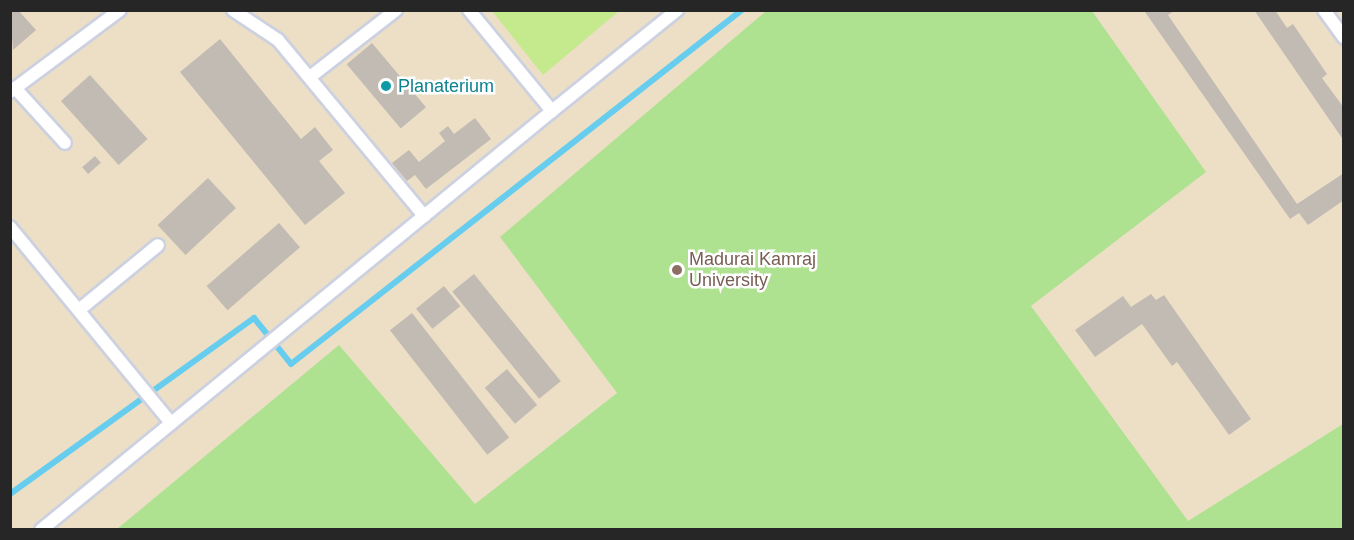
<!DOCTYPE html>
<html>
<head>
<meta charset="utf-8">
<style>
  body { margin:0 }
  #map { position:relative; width:1354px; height:540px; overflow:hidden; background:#eae1d7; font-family:Helvetica,sans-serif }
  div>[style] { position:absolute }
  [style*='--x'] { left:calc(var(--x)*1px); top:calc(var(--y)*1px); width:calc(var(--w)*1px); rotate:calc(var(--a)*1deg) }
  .education>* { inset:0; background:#eddfc5; transform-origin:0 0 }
  .green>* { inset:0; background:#aee291 }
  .pitch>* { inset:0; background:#c4ea8d }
  .stream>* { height:6px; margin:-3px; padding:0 3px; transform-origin:3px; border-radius:3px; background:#66cdef }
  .building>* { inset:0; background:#c1bbb4; transform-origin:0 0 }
  .roads { filter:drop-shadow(2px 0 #ccd1e0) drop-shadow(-2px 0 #ccd1e0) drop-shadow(0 2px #ccd1e0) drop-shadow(0 -2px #ccd1e0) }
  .lane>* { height:12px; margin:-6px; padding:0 6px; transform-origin:6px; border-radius:6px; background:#fff }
  .dots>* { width:16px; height:16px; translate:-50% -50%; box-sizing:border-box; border:3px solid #fff; border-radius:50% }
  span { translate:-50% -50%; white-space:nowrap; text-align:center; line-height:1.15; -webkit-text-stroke:5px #fff; paint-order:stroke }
  .culture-label { font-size:18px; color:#0d838f }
  .left { translate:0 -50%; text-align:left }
  .education-label { font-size:18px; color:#785e54 }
  .frame { position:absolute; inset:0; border:12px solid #262626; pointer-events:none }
</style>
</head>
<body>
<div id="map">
  <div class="education">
    <div style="left:11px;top:11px;width:1332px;height:518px"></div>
  </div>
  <div class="green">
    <div style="clip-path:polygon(766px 11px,1092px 11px,1206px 172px,1031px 306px,1188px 521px,1343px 424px,1343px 529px,117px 529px,339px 345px,475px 504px,617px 393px,500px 237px)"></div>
  </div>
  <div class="pitch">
    <div style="clip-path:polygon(492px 11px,619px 11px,543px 75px)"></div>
  </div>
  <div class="stream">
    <div style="--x:10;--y:494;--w:301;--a:-35.8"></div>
    <div style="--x:254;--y:318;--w:59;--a:51.2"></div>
    <div style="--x:291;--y:364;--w:573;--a:-38.13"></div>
  </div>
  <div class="building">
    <div style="clip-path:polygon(10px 10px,18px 10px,36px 30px,13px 50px)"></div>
    <div style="clip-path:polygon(1148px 10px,1175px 10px,1168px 15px,1297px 204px,1344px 173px,1344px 200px,1308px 225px,1299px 213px,1290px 219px,1145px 12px)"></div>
    <div style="clip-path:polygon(1254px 10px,1275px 10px,1287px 28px,1293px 24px,1327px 74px,1322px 78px,1344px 108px,1344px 141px)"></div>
    <div style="clip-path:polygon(220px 39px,301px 139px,315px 127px,333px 150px,319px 161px,345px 193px,305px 225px,180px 72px)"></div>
    <div style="left:372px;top:43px;width:84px;height:33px;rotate:50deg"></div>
    <div style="left:90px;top:75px;width:86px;height:39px;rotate:48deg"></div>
    <div style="clip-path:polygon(475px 118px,491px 139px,426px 189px,415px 175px,407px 181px,392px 163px,409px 150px,419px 162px,445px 141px,439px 133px,448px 126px,454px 134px)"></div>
    <div style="left:95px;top:156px;width:9px;height:17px;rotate:49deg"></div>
    <div style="left:208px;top:178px;width:41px;height:69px;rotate:47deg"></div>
    <div style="left:279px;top:223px;width:32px;height:96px;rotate:49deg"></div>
    <div style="left:474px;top:274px;width:138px;height:28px;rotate:51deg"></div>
    <div style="left:444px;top:286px;width:26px;height:36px;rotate:51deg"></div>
    <div style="clip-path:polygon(1151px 294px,1156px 300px,1164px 295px,1251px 419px,1229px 435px,1177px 362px,1172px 366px,1142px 324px,1095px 357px,1075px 330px,1123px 296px,1131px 307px)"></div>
    <div style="left:412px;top:313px;width:158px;height:28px;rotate:52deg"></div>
    <div style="left:507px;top:369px;width:47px;height:29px;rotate:50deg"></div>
  </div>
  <div class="roads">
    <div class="lane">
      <div style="--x:233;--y:10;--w:54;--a:33.7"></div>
      <div style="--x:278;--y:40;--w:229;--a:50.3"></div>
      <div style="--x:1324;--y:10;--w:34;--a:54"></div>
      <div style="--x:310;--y:77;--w:109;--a:-37.9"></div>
      <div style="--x:15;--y:88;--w:74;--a:47.7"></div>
      <div style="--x:10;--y:92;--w:137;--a:-36.7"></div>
      <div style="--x:552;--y:111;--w:161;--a:-38.9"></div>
      <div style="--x:10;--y:227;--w:254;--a:50.6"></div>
      <div style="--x:79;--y:310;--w:102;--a:-39.4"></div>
      <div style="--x:41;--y:530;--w:661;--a:-39.35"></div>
      <div style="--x:552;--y:111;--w:131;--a:-129.4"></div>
    </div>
  </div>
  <div class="dots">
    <div style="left:386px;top:86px;background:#0f9aa8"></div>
    <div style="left:677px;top:270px;background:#8d6e63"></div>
  </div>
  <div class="culture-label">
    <span class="left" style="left:398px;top:86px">Planaterium</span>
  </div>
  <div class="education-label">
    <span class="left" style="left:689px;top:270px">Madurai Kamraj<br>University</span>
  </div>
  <div class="frame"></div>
</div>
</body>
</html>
